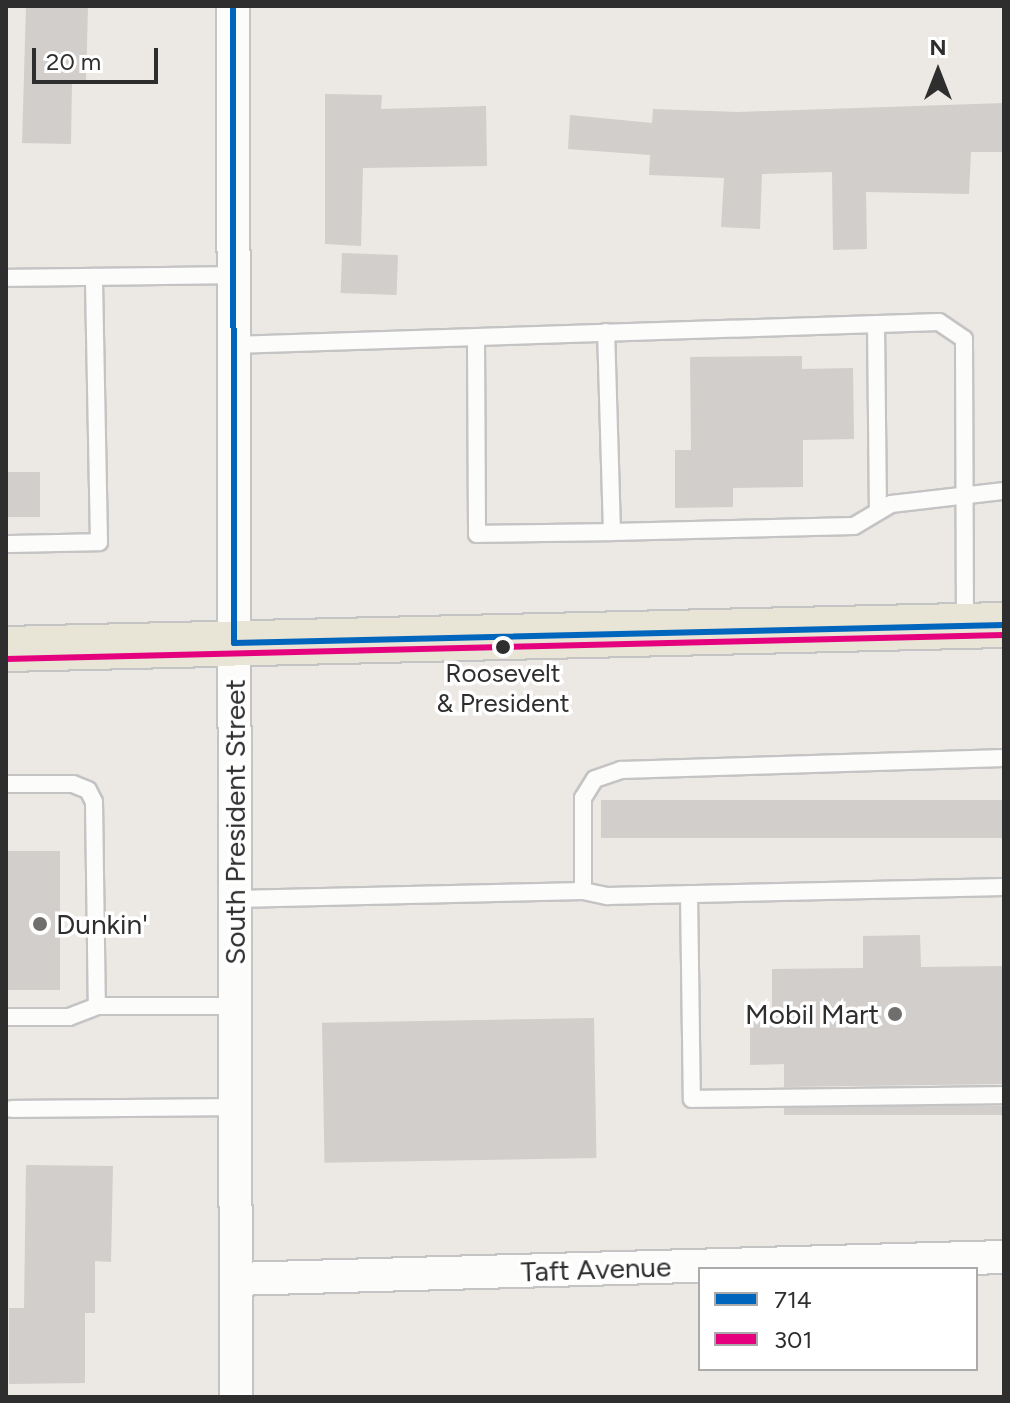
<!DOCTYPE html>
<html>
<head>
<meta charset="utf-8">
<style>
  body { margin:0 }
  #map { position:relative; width:1010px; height:1403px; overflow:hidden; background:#ece8e4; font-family:Figtree,sans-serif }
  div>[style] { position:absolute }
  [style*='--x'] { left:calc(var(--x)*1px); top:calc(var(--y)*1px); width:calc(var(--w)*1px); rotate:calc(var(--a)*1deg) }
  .building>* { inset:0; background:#d1cecb; transform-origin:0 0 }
  .roads { filter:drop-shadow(2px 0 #c5c4c5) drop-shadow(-2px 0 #c5c4c5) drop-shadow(0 2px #c5c4c5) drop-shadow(0 -2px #c5c4c5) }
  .service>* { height:16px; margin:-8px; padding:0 8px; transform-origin:8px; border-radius:8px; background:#fcfcfb }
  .minor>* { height:32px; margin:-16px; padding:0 16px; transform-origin:16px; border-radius:16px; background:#fcfcfb }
  .primary>* { height:44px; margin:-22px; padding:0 22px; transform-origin:22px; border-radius:22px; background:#e8e4d6 }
  .bus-1>* { height:6px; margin:-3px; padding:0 3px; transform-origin:3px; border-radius:3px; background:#0065bd }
  .bus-2>* { height:6px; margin:-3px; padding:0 3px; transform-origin:3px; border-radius:3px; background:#e5007d }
  .dots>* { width:22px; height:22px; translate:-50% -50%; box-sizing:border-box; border:4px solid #fff; border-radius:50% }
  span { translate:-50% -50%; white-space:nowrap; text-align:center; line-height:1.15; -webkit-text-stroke:7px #fff; paint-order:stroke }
  .bus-label { font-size:26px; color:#2e2e2e }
  .street-label { font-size:28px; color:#2e2e2e }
  .poi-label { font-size:28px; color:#2e2e2e }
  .left { translate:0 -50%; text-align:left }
  .right { translate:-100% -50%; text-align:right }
  .frame { position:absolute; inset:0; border:8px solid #2e2e2e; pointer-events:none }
  .legend { position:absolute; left:698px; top:1267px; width:280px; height:104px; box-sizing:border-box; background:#fff; border:2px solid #ababab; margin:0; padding:10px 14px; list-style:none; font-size:24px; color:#2e2e2e }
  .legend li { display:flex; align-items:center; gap:16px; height:40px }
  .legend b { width:40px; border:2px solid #ababab }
  .north { position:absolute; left:898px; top:32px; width:80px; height:80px; -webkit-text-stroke:6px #fff; paint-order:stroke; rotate:0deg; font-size:22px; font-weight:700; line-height:32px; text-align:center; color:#2e2e2e }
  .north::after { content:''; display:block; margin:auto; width:28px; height:36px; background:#2e2e2e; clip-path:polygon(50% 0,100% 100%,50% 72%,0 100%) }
  .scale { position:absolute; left:32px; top:48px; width:126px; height:36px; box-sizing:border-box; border:4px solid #2e2e2e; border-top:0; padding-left:10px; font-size:24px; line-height:28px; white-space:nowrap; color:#2e2e2e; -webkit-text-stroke:6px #fff; paint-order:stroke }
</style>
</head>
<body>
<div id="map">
  <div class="building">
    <div style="clip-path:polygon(26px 6px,88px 6px,86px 81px,72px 81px,71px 144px,22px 143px)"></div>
    <div style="clip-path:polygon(325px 94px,382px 95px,381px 109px,486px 106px,487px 166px,363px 168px,361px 246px,325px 244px)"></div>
    <div style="clip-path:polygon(1004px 103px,1004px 152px,971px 152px,969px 194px,866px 192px,867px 249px,833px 250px,832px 172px,762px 174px,760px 229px,721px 227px,724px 178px,649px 175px,650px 155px,568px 149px,570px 115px,652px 123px,653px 109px,738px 112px)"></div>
    <div style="left:342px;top:253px;width:56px;height:40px;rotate:2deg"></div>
    <div style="clip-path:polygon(802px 356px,802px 369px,853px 368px,854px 439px,803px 440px,803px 487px,733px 488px,733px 507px,675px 508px,675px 450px,691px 450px,690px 357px)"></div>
    <div style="left:6px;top:472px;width:34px;height:45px"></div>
    <div style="left:1004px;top:800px;width:38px;height:403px;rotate:90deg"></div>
    <div style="left:6px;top:851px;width:54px;height:139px"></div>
    <div style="clip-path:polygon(920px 935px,921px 967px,1004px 966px,1004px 1084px,784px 1087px,784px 1064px,750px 1065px,750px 1021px,772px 1021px,772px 969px,863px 968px,863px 936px)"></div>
    <div style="left:594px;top:1018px;width:140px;height:272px;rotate:89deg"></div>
    <div style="left:1004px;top:1106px;width:9px;height:220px;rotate:90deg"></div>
    <div style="clip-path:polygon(26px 1165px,113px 1166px,111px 1262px,95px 1261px,95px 1313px,85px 1313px,85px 1383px,9px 1384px,9px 1308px,24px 1308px)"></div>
  </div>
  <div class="roads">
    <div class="service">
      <div style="--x:6;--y:278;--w:88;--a:-0.7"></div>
      <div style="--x:876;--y:324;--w:187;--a:89.4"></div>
      <div style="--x:476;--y:338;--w:196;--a:89.7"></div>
      <div style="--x:477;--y:534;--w:135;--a:-0.8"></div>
      <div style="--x:612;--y:532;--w:200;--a:-91.7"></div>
      <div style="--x:233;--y:345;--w:706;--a:-1.87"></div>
      <div style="--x:939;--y:322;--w:30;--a:34"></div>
      <div style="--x:964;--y:339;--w:286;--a:89.8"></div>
      <div style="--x:612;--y:532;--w:242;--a:-1.4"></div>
      <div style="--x:854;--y:526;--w:43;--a:-30.7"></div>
      <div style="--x:891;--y:504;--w:114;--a:-6.6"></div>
      <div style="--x:6;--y:544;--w:93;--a:-1.2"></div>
      <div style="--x:99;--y:542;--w:265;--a:-91.1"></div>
      <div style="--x:94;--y:277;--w:139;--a:-0.8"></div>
      <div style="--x:6;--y:784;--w:67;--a:0"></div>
      <div style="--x:73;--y:784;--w:16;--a:22"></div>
      <div style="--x:88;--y:790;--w:13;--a:63"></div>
      <div style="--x:94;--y:802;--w:204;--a:89.2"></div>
      <div style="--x:583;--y:891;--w:25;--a:12"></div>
      <div style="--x:607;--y:896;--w:397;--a:-1.3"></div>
      <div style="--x:689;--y:894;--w:205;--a:89.2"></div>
      <div style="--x:692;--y:1099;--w:312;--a:-0.7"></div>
      <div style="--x:235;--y:899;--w:348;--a:-1.3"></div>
      <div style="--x:583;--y:891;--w:93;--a:-90"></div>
      <div style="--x:583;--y:798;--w:22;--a:-58"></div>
      <div style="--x:595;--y:779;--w:28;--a:-19"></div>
      <div style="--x:621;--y:770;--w:383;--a:-1.8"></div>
      <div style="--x:6;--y:1017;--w:63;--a:0"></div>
      <div style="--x:69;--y:1017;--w:30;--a:-21"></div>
      <div style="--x:97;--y:1006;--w:139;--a:0"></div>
      <div style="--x:12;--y:1109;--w:224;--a:-0.5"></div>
    </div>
    <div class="minor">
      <div style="--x:233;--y:6;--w:1391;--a:89.88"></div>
      <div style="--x:236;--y:1279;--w:768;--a:-1.64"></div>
    </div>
    <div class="primary">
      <div style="--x:6;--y:649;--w:998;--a:-1.38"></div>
    </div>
  </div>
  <div class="bus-1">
    <div style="--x:233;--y:6;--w:637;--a:89.91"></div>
    <div style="--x:234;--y:643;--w:770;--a:-1.34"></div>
  </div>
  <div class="bus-2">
    <div style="--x:6;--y:659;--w:998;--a:-1.38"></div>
  </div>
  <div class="dots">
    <div style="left:503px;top:647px;background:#2e2e2e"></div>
    <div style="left:40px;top:924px;background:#706f6e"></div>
    <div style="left:895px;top:1014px;background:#706f6e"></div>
  </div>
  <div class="bus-label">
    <span style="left:503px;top:689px">Roosevelt<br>&amp; President</span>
  </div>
  <div class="street-label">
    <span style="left:235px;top:822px;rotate:-90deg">South President Street</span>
    <span style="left:596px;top:1269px;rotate:-2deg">Taft Avenue</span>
  </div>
  <div class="poi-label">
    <span class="left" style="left:56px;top:924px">Dunkin'</span>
    <span class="right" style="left:879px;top:1014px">Mobil Mart</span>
  </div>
  <div class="frame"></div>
  <ul class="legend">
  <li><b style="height:10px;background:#0065bd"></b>714</li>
  <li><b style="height:10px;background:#e5007d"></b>301</li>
  </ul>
  <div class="north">N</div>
  <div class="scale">20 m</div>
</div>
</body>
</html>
